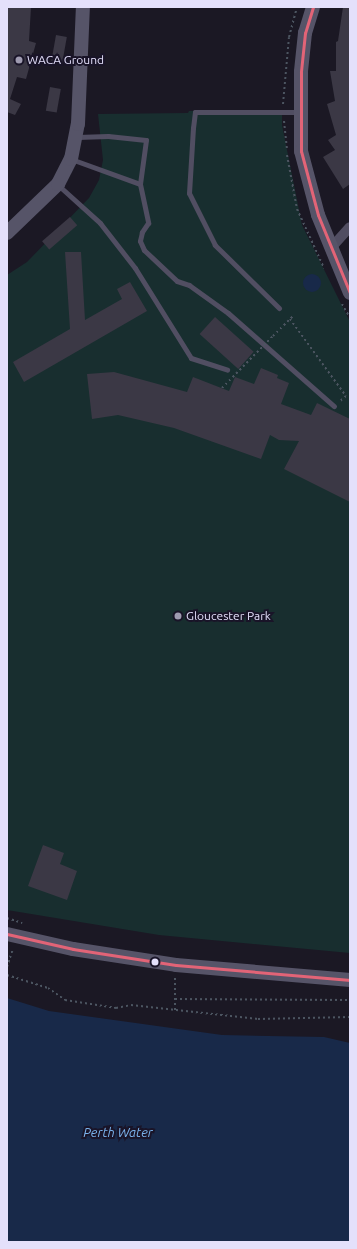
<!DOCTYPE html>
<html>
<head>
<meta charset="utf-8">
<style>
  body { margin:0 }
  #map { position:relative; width:357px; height:1249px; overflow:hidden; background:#1b1824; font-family:Ubuntu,sans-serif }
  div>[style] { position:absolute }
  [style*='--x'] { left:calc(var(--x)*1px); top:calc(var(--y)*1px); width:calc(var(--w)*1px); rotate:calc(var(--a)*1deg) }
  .green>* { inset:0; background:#182e2f }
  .water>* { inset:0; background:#182949 }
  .round { border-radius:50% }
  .building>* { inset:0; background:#3b3845; transform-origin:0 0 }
  .path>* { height:2px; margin-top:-1px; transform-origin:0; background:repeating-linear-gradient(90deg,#4c5561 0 2px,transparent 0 5px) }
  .lane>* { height:5px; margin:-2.5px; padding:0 2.5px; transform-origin:2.5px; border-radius:2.5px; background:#514e62 }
  .street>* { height:10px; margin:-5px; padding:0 5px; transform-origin:5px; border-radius:5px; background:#514e62 }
  .secondary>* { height:14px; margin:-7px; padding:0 7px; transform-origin:7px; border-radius:7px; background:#565468 }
  .path-bridge>* { height:2px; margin-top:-1px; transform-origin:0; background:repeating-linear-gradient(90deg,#4c5561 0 2px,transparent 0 5px) }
  .bus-1>* { height:3px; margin:-1.5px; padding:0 1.5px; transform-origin:1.5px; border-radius:1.5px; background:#e26477 }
  .dots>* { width:11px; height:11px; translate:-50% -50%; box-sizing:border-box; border:2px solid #191428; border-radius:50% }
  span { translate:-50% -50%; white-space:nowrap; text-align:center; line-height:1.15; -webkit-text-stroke:4px #191428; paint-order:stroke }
  .poi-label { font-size:12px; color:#e4e0fb }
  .left { translate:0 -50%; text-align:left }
  .water-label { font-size:13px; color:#7bb3ed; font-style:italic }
  .frame { position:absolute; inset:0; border:8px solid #e4e0fb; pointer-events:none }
</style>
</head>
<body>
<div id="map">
  <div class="green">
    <div style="clip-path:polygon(189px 111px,282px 111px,282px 125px,302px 225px,350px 322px,350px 953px,159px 935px,7px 910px,7px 275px,27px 262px,89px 198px,99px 180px,103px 160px,98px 114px,188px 113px)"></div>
  </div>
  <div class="water">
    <div class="round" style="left:303px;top:274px;width:18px;height:18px"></div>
    <div style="clip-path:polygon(7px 998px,49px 1011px,222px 1035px,324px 1037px,350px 1043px,350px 1242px,7px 1242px)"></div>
  </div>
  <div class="building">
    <div style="clip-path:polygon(7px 7px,31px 7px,29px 41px,36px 43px,26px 79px,17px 77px,10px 99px,21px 104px,15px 115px,7px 112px)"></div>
    <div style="clip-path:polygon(343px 7px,350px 7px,350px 184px,343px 189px,323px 157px,335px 150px,328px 140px,336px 135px,327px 104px,335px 101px,330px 71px,336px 71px,336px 42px,338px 41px)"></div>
    <div style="left:56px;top:35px;width:11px;height:27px;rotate:10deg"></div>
    <div style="left:50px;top:87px;width:11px;height:24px;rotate:10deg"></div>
    <div style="left:70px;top:217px;width:11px;height:37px;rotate:49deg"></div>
    <div style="clip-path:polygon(65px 252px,81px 252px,85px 320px,122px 299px,117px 289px,130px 282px,147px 311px,24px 382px,13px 362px,70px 329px)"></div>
    <div style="left:215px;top:317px;width:52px;height:23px;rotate:42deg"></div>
    <div style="clip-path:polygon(261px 368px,278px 375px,277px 378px,289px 383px,281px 404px,311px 415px,317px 403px,350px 419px,350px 502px,284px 469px,299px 441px,279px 440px,270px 435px,261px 459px,174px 428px,118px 415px,92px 419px,87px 374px,114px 372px,187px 392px,193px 377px,229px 391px,235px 377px,254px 384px)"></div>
    <div style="clip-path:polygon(43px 845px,64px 853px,60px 864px,77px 871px,67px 900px,28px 886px)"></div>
  </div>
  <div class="path">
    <div style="--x:283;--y:104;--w:67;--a:-84.9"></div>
    <div style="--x:289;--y:37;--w:31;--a:-75"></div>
    <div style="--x:284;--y:121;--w:29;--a:84"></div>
    <div style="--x:287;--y:155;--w:55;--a:79.5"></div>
    <div style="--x:297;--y:209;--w:65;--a:65.4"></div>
    <div style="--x:342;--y:304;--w:16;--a:60"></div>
    <div style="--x:290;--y:319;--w:95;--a:54"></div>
    <div style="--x:346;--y:396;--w:8;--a:140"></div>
    <div style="--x:273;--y:336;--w:28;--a:-45"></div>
    <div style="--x:7;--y:918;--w:16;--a:18"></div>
    <div style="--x:7;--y:967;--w:19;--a:-72"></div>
    <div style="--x:7;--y:975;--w:43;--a:17.6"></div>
    <div style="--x:48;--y:988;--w:21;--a:35"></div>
    <div style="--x:65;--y:1000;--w:52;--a:8.9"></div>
    <div style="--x:116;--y:1008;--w:15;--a:-11"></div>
    <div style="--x:131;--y:1005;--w:128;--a:6.3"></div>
    <div style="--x:258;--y:1019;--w:92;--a:-1.2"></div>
    <div style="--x:175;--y:999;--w:175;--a:0.3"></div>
    <div style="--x:175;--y:1010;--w:32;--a:-90"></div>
  </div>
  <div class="lane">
    <div style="--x:77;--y:137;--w:31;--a:-2"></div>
    <div style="--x:108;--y:136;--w:38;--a:6"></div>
    <div style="--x:146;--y:140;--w:44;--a:97.8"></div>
    <div style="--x:140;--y:184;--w:40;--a:78"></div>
    <div style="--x:148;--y:223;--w:11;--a:124"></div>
    <div style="--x:142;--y:232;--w:9;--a:103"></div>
    <div style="--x:140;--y:241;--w:10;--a:66"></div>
    <div style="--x:144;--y:250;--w:45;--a:43.2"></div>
    <div style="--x:177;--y:281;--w:13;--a:18"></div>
    <div style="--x:189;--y:285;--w:48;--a:35.7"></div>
    <div style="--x:228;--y:313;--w:141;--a:41.3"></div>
    <div style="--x:71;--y:159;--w:73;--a:19.9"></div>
    <div style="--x:58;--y:185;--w:57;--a:42.1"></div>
    <div style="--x:100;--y:223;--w:57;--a:52.1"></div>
    <div style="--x:135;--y:268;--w:106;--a:58.1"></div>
    <div style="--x:191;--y:358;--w:38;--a:18"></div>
    <div style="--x:279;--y:308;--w:90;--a:-135.5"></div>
    <div style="--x:215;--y:245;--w:58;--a:-116.6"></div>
    <div style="--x:189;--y:193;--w:65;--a:-86.5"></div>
    <div style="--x:193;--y:128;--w:16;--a:-83"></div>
    <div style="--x:195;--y:112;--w:104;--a:0"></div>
  </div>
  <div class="street">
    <div style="--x:331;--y:248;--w:28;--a:-48"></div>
  </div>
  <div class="secondary">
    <div style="--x:313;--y:7;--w:27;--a:107"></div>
    <div style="--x:305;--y:33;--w:39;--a:96"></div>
    <div style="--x:301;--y:72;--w:79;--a:90"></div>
    <div style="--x:301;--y:151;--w:66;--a:75.1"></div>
    <div style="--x:318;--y:215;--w:84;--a:67.7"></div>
    <div style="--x:7;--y:233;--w:71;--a:-43.9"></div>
    <div style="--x:58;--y:184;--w:28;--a:-63"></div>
    <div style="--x:71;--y:159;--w:36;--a:-79"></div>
    <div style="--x:78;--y:124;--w:117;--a:-87.6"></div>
    <div style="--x:7;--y:934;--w:68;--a:12.8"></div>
    <div style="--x:73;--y:949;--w:104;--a:8.8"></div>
    <div style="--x:176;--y:965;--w:175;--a:4.9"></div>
  </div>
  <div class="path-bridge">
    <div style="--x:222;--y:388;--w:73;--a:-45.6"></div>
  </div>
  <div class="bus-1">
    <div style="--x:313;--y:7;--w:27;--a:107"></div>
    <div style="--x:305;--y:33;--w:39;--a:96"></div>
    <div style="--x:301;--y:72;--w:79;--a:90"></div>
    <div style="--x:301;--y:151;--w:66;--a:75.1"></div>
    <div style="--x:318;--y:215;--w:84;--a:67.7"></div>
    <div style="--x:7;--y:934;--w:68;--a:12.8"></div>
    <div style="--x:73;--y:949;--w:104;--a:8.8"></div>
    <div style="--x:176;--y:965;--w:175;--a:4.9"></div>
  </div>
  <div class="dots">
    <div style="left:19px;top:60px;background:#9e9ab0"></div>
    <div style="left:178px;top:616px;background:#9e9ab0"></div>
    <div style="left:155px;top:962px;background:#e4e0fb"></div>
  </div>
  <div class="poi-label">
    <span class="left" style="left:27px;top:60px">WACA Ground</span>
    <span class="left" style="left:186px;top:616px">Gloucester Park</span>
  </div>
  <div class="water-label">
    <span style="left:118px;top:1132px">Perth Water</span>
  </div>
  <div class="frame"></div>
</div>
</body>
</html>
